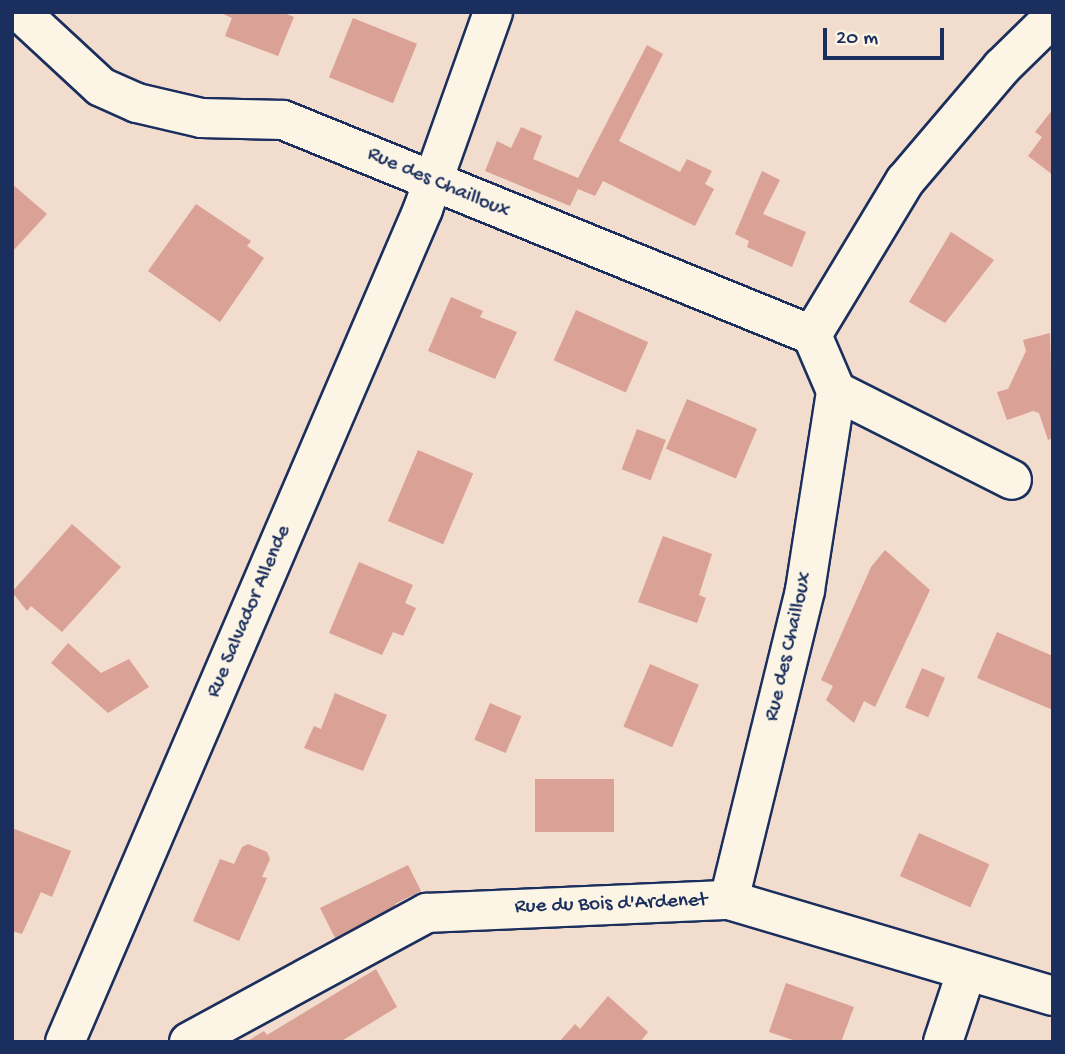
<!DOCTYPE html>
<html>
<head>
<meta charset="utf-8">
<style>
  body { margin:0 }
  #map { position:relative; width:1065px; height:1054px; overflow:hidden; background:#f2dccd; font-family:"Gochi Hand",sans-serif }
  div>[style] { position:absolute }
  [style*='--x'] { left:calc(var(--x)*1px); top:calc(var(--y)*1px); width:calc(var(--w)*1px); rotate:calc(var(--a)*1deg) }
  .building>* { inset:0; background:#daa196; transform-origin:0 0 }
  .roads { filter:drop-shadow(2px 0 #1b2f5e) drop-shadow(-2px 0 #1b2f5e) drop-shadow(0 2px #1b2f5e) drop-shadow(0 -2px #1b2f5e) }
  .minor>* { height:38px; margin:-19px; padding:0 19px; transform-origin:19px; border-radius:19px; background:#fcf5e5 }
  span { translate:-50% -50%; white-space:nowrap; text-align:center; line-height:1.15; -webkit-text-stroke:5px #fcf5e5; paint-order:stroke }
  .street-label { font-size:21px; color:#1b2f5e }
  .frame { position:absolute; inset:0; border:14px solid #1b2f5e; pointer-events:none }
  .scale { position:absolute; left:823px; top:28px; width:121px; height:32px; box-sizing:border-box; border:4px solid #1b2f5e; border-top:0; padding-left:9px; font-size:21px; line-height:24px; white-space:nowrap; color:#1b2f5e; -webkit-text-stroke:5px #fcf5e5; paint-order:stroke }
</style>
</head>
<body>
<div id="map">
  <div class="building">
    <div style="clip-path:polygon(219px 12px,282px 12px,294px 17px,278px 56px,225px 36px,232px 18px)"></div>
    <div style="left:353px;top:18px;width:69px;height:64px;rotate:22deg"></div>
    <div style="clip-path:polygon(647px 45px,663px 54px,619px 141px,680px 172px,687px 159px,712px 171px,705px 184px,714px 189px,695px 226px,603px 181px,595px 196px,578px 189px,570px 206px,485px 171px,497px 141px,511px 148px,521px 127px,542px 136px,533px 159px,578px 178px)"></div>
    <div style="clip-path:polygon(1053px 109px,1053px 175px,1028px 156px,1042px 137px,1035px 132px)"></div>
    <div style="clip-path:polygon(762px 171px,780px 180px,763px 214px,806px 232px,792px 267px,747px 247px,749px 241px,735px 234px)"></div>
    <div style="clip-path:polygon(12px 184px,47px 214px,12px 252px)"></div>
    <div style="clip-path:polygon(196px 204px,251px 241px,247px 246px,264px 258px,220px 322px,148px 271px)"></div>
    <div style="clip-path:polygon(951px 232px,994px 260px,945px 323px,909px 302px)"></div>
    <div style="clip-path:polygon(451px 297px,483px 311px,480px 317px,517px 332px,495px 379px,428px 351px)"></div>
    <div style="left:576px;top:310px;width:79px;height:55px;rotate:24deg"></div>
    <div style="clip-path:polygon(1050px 333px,1053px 438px,1048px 440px,1039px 413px,1033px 411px,1007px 420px,997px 392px,1008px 389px,1026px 351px,1023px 340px)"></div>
    <div style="left:687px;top:399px;width:76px;height:54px;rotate:23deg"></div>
    <div style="left:637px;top:429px;width:31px;height:43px;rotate:21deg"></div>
    <div style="left:418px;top:450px;width:60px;height:77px;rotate:23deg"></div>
    <div style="clip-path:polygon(72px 524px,121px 567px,62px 632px,31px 606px,27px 611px,12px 592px)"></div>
    <div style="clip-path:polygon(663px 536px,712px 554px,699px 595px,706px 598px,697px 623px,638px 602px)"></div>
    <div style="clip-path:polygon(885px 550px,930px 590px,875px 707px,864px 701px,854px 723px,826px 700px,833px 686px,821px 680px,871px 567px)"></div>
    <div style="clip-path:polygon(359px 562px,413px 585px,405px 603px,416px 608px,403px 636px,393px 632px,382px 655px,329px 633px)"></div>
    <div style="clip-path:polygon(997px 632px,1053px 656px,1053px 710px,977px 678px)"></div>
    <div style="clip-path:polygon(68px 643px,101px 673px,129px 659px,149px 687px,108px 713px,51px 663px)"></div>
    <div style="left:650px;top:664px;width:53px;height:68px;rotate:23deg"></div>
    <div style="left:922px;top:668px;width:25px;height:43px;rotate:23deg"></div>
    <div style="clip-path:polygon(335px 693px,387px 715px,363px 771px,304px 748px,314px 726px,321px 729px)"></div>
    <div style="left:490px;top:703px;width:34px;height:40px;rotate:23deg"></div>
    <div style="left:535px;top:779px;width:79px;height:53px"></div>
    <div style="clip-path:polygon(12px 828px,71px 851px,52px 897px,41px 892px,22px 934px,12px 931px)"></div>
    <div style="left:919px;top:833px;width:77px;height:47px;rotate:24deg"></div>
    <div style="clip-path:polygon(248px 844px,267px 852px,270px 859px,262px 877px,267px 878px,239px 941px,193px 921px,220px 859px,234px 864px,242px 847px)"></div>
    <div style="clip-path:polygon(408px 865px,421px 891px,395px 904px,400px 914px,338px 944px,320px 908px)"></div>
    <div style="clip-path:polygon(376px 969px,397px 1007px,340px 1042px,246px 1042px,264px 1031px,267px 1035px)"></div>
    <div style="clip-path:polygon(786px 983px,854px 1007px,841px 1042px,799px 1042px,769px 1032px)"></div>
    <div style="clip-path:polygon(608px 996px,648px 1032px,640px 1042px,559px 1042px,575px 1024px,580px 1029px)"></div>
  </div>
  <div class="roads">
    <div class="minor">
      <div style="--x:20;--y:12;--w:110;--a:42.8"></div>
      <div style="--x:101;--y:87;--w:39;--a:24"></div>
      <div style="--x:137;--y:103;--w:66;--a:13.2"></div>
      <div style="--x:201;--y:118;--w:82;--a:1.4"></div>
      <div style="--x:283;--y:120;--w:571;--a:22.12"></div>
      <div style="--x:812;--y:335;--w:61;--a:66.8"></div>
      <div style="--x:836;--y:391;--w:197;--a:26.8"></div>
      <div style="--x:812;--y:335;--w:180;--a:-58.9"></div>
      <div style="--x:905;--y:181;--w:150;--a:-49.6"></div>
      <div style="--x:1002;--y:67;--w:71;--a:-44.4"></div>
      <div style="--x:729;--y:900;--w:319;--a:-76.2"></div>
      <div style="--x:805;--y:590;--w:201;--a:-81.1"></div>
      <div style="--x:65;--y:1042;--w:907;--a:-66.74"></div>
      <div style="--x:423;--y:209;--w:209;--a:-70.4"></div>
      <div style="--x:189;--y:1042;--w:271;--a:-28.5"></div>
      <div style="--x:427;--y:913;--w:302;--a:-2.5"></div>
      <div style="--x:729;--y:900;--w:338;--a:16.5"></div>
      <div style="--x:943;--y:1042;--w:73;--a:-71.6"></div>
    </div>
  </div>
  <div class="street-label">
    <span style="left:438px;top:184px;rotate:23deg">Rue des Chailloux</span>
    <span style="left:250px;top:612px;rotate:-67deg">Rue Salvador Allende</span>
    <span style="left:790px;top:647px;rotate:-77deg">Rue des Chailloux</span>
    <span style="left:611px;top:905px;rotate:-2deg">Rue du Bois d'Ardenet</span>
  </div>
  <div class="frame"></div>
  <div class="scale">20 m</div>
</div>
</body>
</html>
